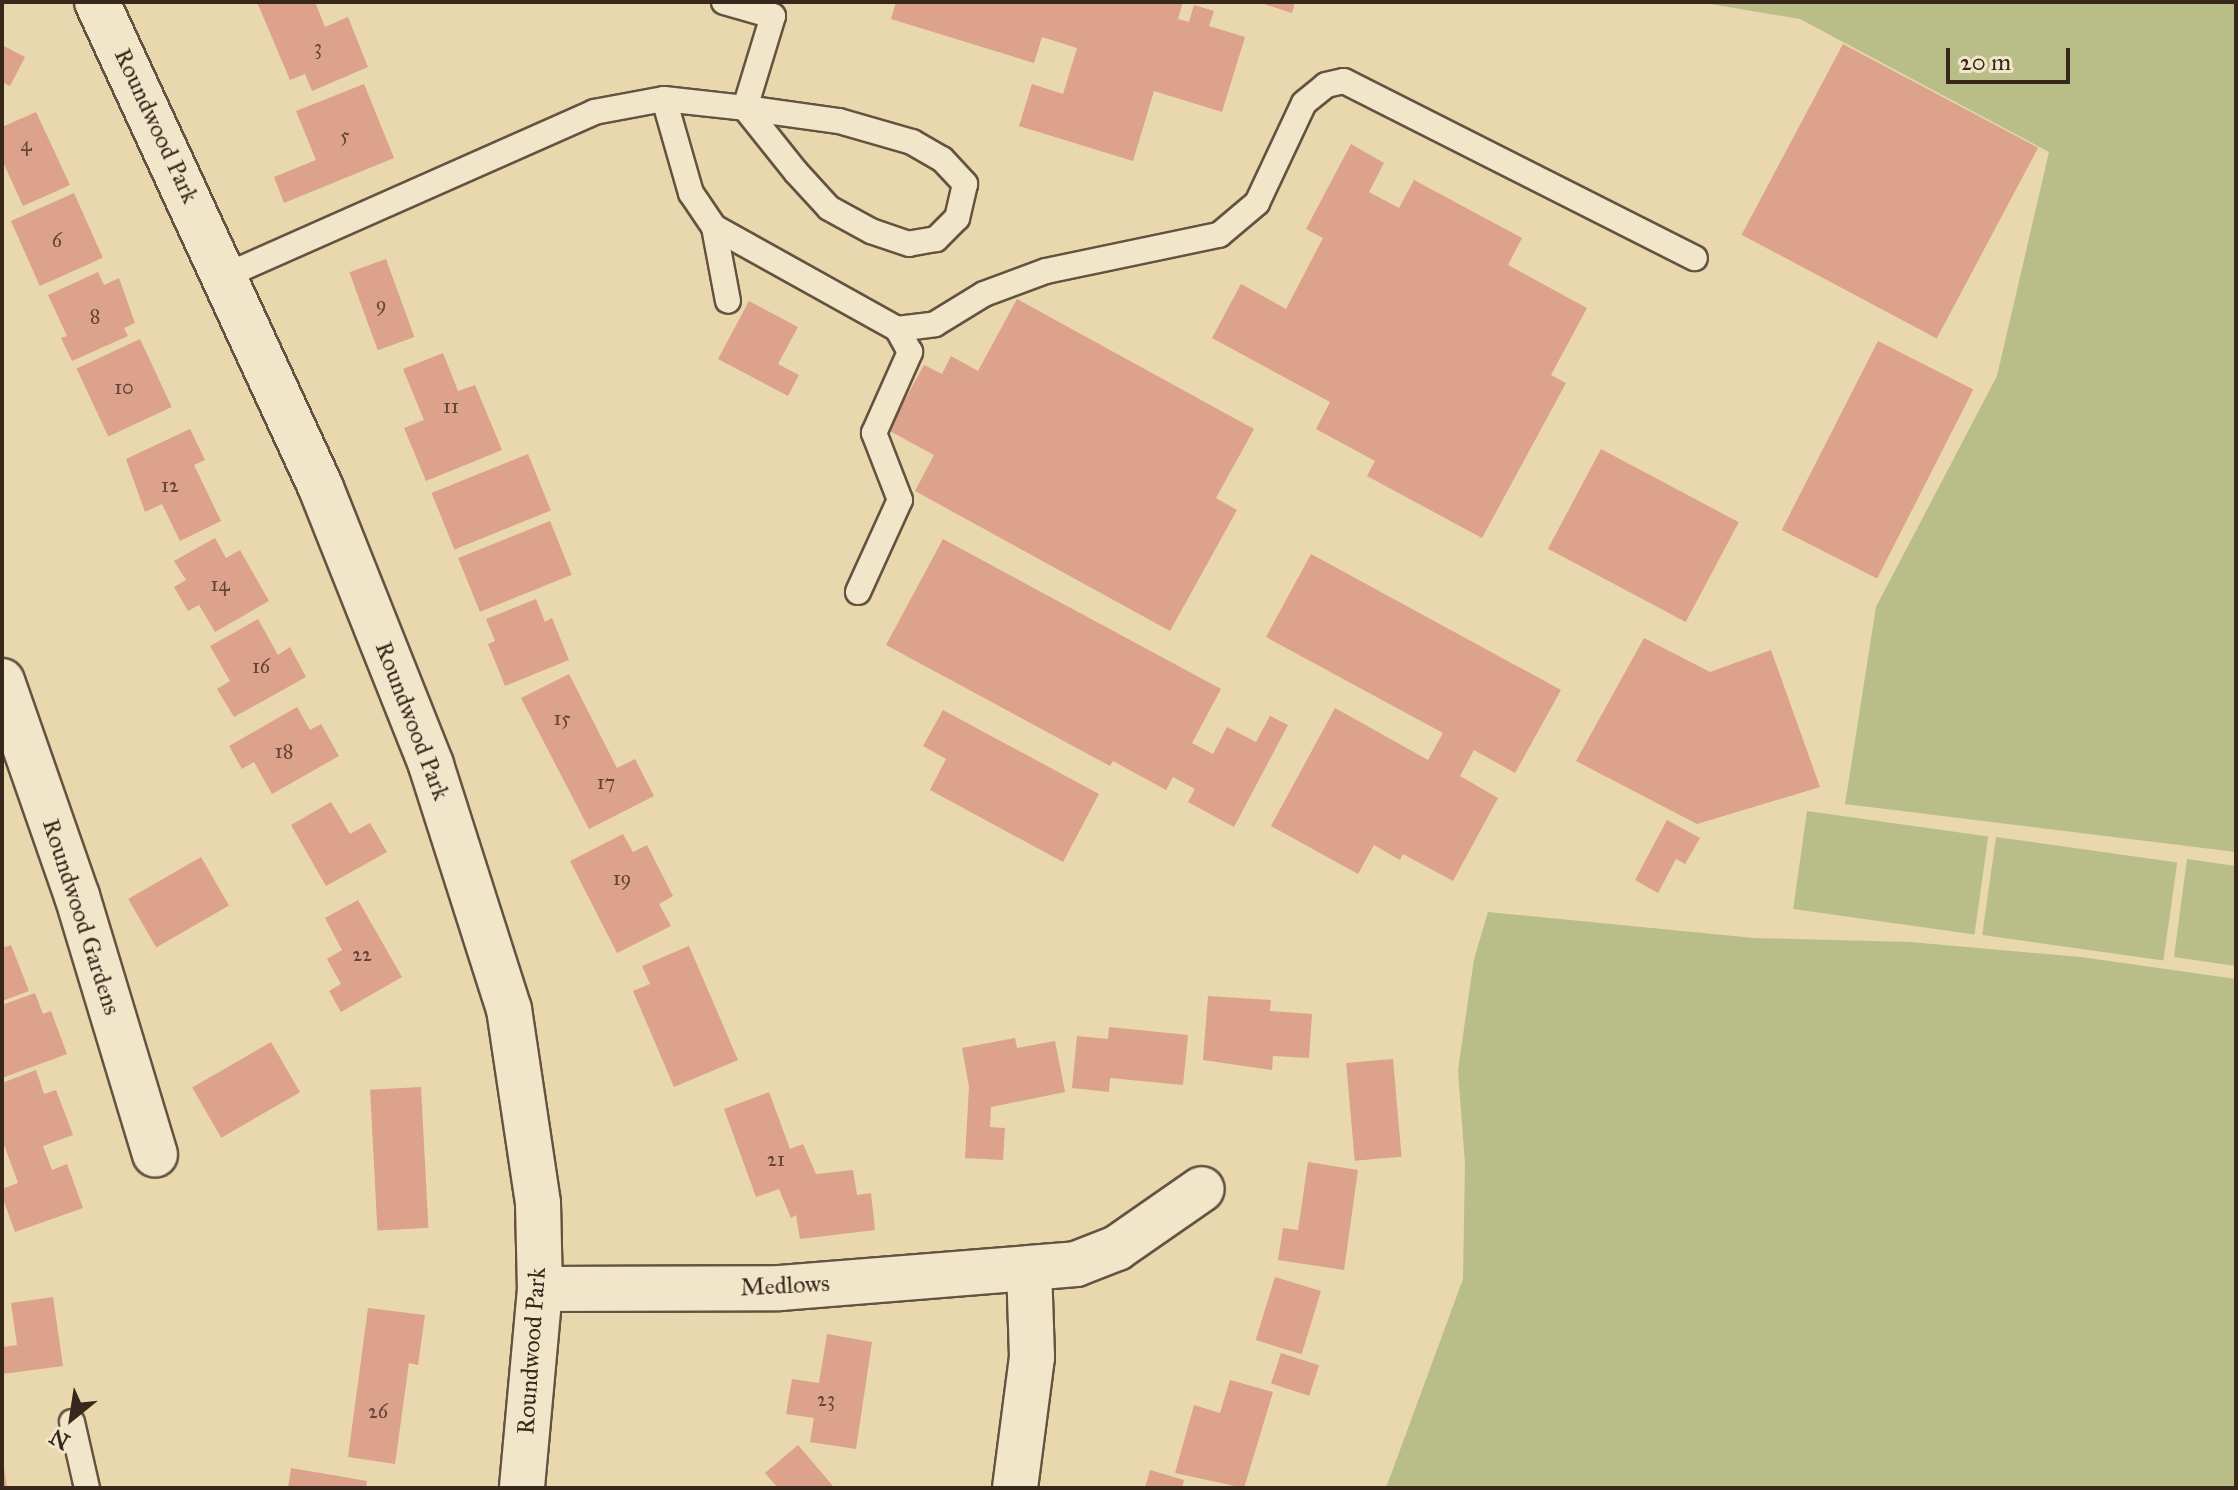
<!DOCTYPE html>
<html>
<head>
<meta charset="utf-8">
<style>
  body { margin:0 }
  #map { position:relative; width:2238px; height:1490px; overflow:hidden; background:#e9d7ad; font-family:"IM FELL Great Primer",serif }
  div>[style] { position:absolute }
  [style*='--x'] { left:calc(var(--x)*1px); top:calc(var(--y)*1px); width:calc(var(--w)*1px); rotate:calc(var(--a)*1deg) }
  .green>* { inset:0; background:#b9be88; transform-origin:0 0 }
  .building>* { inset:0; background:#dca28b; transform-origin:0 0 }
  .roads { filter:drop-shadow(2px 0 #645340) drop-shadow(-2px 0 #645340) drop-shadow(0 2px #645340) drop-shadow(0 -2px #645340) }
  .lane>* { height:24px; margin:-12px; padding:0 12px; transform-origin:12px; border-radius:12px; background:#f1e5ca }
  .street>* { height:44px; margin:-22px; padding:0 22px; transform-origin:22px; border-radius:22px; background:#f1e5ca }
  span { translate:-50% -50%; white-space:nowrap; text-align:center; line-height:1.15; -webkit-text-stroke:7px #f1e5ca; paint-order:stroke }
  .number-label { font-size:20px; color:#614637 }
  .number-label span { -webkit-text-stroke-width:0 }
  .street-label { font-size:24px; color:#38271b }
  .frame { position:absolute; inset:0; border:4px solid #38271b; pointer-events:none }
  .north { position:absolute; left:32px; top:1378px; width:80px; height:80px; -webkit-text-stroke:6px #f1e5ca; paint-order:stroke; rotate:210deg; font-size:22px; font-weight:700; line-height:32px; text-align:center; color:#38271b }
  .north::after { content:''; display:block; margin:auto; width:28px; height:36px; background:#38271b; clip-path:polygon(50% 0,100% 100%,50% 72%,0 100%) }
  .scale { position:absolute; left:1946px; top:48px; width:124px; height:36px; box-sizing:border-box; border:4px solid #38271b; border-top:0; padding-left:10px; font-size:24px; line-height:28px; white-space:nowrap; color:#38271b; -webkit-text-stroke:6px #f1e5ca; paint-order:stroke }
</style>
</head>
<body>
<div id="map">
  <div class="green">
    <div style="clip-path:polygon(1699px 2px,2236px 2px,2236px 852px,1845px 804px,1876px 607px,1997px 376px,2049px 152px,1800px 19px)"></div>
    <div style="left:1807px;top:811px;width:183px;height:99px;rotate:8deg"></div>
    <div style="left:1996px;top:837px;width:183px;height:99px;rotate:8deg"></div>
    <div style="clip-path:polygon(2187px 859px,2236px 866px,2236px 966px,2174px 957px)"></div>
    <div style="clip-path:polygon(1488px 912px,1754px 938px,1910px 942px,2081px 957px,2236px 979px,2236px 1488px,1386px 1488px,1463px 1279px,1465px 1164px,1458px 1070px,1474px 959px)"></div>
  </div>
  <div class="building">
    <div style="clip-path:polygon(257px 2px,315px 2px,325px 27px,348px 17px,368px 67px,312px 91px,305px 74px,290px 80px)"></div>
    <div style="clip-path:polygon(896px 2px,1183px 2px,1178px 19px,1189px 22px,1194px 5px,1214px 11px,1209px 26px,1245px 37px,1222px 112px,1154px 91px,1133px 161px,1019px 126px,1032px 84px,1063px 94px,1077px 48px,1042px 37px,1034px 63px,891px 19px)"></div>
    <div style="clip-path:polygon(1258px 2px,1295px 2px,1292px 13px)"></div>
    <div style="left:1843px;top:44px;width:221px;height:216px;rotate:28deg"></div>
    <div style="clip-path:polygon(2px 45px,25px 57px,10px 86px,2px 82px)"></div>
    <div style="clip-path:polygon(364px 84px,394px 158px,284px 203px,274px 177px,316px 160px,296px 111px)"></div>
    <div style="clip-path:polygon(36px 112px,70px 185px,23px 206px,2px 160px,2px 127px)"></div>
    <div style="clip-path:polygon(1351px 144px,1384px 163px,1369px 192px,1399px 208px,1414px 180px,1522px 238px,1508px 265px,1587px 308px,1551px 375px,1566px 383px,1482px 538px,1367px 476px,1375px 461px,1316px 429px,1330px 402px,1212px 338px,1241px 284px,1286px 309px,1323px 238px,1306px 229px)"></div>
    <div style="left:74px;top:193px;width:71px;height:69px;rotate:66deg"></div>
    <div style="left:386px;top:259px;width:83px;height:39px;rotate:70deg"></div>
    <div style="clip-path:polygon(98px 272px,104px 285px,119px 278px,135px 323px,124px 328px,128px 336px,72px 361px,61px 338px,67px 336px,48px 295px)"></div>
    <div style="clip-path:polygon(1017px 299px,1254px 429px,1216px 498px,1237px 510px,1170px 631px,915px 491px,934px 455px,888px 430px,924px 365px,942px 374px,951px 356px,978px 371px)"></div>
    <div style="clip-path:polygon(749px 301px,798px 327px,778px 364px,799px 375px,788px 396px,718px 359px)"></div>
    <div style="left:140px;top:339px;width:75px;height:70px;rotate:65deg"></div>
    <div style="left:1878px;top:341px;width:107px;height:212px;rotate:27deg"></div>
    <div style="clip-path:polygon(443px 353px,458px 391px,475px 385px,502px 450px,426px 481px,404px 428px,424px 420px,403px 369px)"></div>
    <div style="clip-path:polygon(190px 429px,205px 460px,194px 465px,221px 521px,180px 541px,162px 504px,145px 512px,126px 459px)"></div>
    <div style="left:1601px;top:449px;width:156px;height:113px;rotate:28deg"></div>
    <div style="left:528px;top:454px;width:61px;height:104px;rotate:68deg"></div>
    <div style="left:550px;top:521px;width:58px;height:99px;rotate:68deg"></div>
    <div style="clip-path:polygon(215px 538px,226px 558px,240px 550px,269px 601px,215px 632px,199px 605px,188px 611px,174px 587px,186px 580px,174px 561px)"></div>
    <div style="clip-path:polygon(943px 539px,1221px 689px,1192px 743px,1213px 754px,1227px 727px,1256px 742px,1270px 716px,1288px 725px,1234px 827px,1188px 802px,1195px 789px,1173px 777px,1166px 790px,1113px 761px,1110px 766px,886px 645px)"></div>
    <div style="clip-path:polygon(1311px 554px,1561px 690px,1515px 773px,1474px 750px,1460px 776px,1498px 798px,1453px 881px,1403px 854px,1400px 860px,1374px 845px,1358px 874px,1271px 826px,1335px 708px,1428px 760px,1443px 733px,1266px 637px)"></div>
    <div style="clip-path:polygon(536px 599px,545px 622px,552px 618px,569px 660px,505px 686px,488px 644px,495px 641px,486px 619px)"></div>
    <div style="clip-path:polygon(258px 619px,278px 655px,290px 647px,306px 677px,234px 717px,217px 689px,230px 681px,210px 646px)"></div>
    <div style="clip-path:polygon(1644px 638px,1710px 672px,1771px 650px,1820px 787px,1697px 824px,1576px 761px)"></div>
    <div style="clip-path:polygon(569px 674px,617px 768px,635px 759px,654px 796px,589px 829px,521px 698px)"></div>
    <div style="clip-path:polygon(297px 707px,310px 730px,321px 724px,339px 756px,272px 794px,254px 762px,242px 769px,229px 746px)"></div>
    <div style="clip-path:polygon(943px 710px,1099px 794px,1063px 862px,930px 790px,946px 759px,923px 746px)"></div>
    <div style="clip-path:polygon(331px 802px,350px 834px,370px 823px,387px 852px,326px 886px,291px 825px)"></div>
    <div style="clip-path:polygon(1667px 820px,1700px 838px,1685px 864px,1676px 859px,1658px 893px,1635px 880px)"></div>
    <div style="clip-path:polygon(623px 834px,633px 852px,647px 845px,673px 896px,659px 904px,671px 926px,617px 953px,570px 861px)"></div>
    <div style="left:201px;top:857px;width:56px;height:84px;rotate:60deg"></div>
    <div style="clip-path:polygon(358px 900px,402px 977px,341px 1012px,329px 991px,341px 984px,327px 959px,342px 950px,325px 918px)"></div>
    <div style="clip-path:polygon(11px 945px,29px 991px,2px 1001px,2px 948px)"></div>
    <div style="clip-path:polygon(689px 946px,738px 1060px,674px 1087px,633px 991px,650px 984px,642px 966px)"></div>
    <div style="clip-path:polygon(35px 993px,43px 1014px,51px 1011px,67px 1054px,2px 1078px,2px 1005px)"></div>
    <div style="clip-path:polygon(1208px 996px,1271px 1000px,1270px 1011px,1312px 1014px,1309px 1058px,1273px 1056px,1272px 1070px,1203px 1060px)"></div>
    <div style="clip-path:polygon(1109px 1027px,1188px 1035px,1183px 1085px,1110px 1078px,1109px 1092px,1072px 1088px,1077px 1036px,1108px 1039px)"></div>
    <div style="clip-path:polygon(1015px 1038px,1017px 1048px,1055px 1041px,1065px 1092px,991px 1107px,990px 1127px,1005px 1128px,1003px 1160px,965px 1158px,969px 1087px,962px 1048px)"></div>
    <div style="left:271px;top:1042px;width:58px;height:91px;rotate:60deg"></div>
    <div style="left:1393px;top:1059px;width:98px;height:47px;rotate:85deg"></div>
    <div style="clip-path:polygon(36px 1070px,44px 1094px,56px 1090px,73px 1135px,43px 1146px,52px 1170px,67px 1164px,83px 1208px,15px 1232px,2px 1196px,2px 1189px,18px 1183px,2px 1139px,2px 1083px)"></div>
    <div style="left:421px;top:1087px;width:141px;height:51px;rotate:87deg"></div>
    <div style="clip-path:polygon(769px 1092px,790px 1149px,803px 1144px,816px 1174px,853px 1170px,857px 1195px,871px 1193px,875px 1230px,800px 1239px,796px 1215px,791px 1218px,779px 1189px,756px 1197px,724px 1109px)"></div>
    <div style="clip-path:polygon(1308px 1162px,1358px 1170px,1344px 1270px,1278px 1260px,1283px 1228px,1298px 1230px)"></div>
    <div style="left:1275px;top:1277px;width:48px;height:66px;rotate:17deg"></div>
    <div style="clip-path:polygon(53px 1297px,63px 1366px,2px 1374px,2px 1347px,17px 1345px,11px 1303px)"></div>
    <div style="clip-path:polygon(368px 1308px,425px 1315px,418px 1365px,409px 1363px,395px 1464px,348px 1457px)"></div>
    <div style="clip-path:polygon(827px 1334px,872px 1342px,856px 1449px,810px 1442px,814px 1418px,786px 1414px,792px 1379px,819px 1383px)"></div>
    <div style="left:1281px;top:1353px;width:40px;height:32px;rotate:18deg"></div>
    <div style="clip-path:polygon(1230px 1380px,1273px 1392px,1244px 1488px,1175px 1473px,1194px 1405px,1220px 1413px)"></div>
    <div style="clip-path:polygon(798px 1445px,833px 1486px,831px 1488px,778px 1488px,765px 1473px)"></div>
    <div style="clip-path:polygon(2px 1468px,4px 1468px,7px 1488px,2px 1488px)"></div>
    <div style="clip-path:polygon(291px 1468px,367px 1481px,366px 1488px,288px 1488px)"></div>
    <div style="clip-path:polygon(1150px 1470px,1184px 1480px,1182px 1488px,1145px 1488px)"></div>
  </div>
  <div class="roads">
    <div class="lane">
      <div style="--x:664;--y:99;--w:98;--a:74"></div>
      <div style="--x:691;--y:193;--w:41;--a:55.9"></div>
      <div style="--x:714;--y:227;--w:210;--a:29.1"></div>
      <div style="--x:897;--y:329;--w:38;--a:-7"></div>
      <div style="--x:935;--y:324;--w:57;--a:-31.5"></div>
      <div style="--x:984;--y:294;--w:66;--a:-20.4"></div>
      <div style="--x:1046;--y:271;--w:177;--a:-11.8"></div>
      <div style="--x:1219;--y:235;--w:50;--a:-40.1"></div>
      <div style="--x:1257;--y:203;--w:110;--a:-64.8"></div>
      <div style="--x:1304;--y:103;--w:28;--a:-39"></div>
      <div style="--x:1326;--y:85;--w:18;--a:-13"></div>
      <div style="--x:1344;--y:81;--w:393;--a:26.8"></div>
      <div style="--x:714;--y:227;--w:75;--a:79.3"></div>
      <div style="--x:227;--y:275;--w:402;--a:-23.9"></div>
      <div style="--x:594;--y:112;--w:71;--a:-10.5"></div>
      <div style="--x:664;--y:99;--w:81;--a:6.3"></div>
      <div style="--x:745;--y:108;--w:95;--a:7.9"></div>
      <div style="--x:839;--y:121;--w:76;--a:16"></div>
      <div style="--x:912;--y:142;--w:34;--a:30"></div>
      <div style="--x:942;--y:159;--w:34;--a:47"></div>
      <div style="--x:965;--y:184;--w:35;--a:103"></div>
      <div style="--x:957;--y:218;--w:30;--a:135"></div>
      <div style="--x:936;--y:239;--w:27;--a:170"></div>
      <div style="--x:909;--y:244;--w:40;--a:-161.1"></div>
      <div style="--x:871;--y:231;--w:48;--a:-151.3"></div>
      <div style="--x:829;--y:208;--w:49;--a:-132.5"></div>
      <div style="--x:796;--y:172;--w:82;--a:-128.6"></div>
      <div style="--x:745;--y:108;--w:96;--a:-73.1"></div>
      <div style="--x:773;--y:16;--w:51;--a:-164.1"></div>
      <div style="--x:858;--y:592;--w:101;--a:-65.5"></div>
      <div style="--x:900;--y:500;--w:72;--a:-111.2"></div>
      <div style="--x:874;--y:433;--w:89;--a:-66"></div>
      <div style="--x:910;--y:352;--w:26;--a:-119"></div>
      <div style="--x:72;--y:1422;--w:68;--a:77.2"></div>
    </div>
    <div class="street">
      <div style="--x:97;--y:2;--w:535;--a:65.25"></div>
      <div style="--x:321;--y:488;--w:298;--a:68.3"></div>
      <div style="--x:431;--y:765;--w:256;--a:72.3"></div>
      <div style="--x:509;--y:1009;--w:196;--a:81.5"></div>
      <div style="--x:538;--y:1203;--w:86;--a:88.7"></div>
      <div style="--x:540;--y:1289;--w:200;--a:95.2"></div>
      <div style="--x:2;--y:681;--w:228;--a:70.8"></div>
      <div style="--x:77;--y:896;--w:270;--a:73.2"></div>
      <div style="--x:540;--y:1289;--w:240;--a:-0.2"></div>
      <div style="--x:780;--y:1288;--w:297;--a:-4.6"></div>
      <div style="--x:1076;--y:1264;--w:44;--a:-21.3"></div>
      <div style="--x:1117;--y:1248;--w:103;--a:-34.8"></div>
      <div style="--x:1015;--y:1488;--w:132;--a:-82.6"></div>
      <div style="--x:1032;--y:1357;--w:89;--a:-91.9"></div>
    </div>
  </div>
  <div class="number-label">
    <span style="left:318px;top:47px">3</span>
    <span style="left:345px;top:135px">5</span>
    <span style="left:26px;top:144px">4</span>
    <span style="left:57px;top:240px">6</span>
    <span style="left:381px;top:304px">9</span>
    <span style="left:95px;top:316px">8</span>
    <span style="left:124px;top:387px">10</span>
    <span style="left:451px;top:406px">11</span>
    <span style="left:170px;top:485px">12</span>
    <span style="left:220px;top:584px">14</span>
    <span style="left:261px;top:666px">16</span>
    <span style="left:562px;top:718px">15</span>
    <span style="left:284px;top:751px">18</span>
    <span style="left:606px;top:782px">17</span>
    <span style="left:622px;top:878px">19</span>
    <span style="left:362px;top:954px">22</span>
    <span style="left:776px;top:1159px">21</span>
    <span style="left:826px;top:1399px">23</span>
    <span style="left:378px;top:1411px">26</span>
  </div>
  <div class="street-label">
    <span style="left:156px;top:126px;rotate:65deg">Roundwood Park</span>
    <span style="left:412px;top:721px;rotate:69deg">Roundwood Park</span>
    <span style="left:81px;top:917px;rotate:72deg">Roundwood Gardens</span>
    <span style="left:785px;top:1286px;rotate:-3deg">Medlows</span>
    <span style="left:532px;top:1351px;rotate:-86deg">Roundwood Park</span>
  </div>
  <div class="frame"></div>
  <div class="north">N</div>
  <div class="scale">20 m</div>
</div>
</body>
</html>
